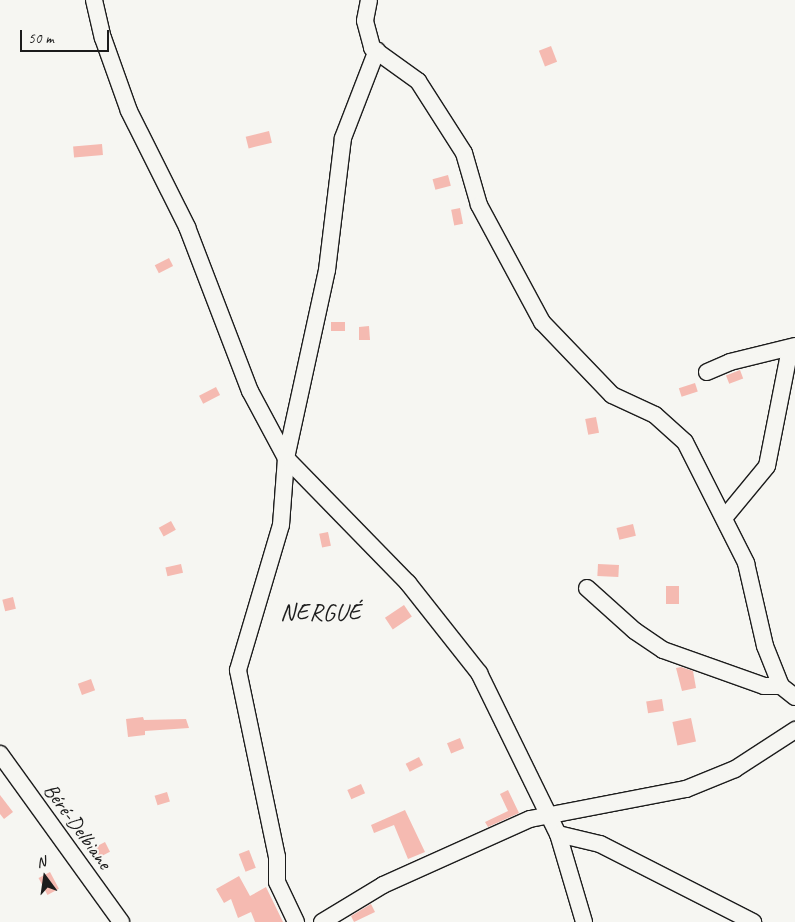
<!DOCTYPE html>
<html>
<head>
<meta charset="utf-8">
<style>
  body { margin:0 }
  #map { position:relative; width:795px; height:922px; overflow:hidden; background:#f6f6f2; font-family:Caveat,sans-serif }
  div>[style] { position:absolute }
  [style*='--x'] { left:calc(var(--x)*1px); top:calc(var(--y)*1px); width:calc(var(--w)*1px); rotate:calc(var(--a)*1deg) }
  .building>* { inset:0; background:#f5bab1; transform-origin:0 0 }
  .roads { filter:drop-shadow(1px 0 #1c1c1c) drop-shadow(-1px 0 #1c1c1c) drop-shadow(0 1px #1c1c1c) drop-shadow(0 -1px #1c1c1c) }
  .minor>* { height:16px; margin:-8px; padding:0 8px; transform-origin:8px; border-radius:8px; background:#f6f6f2 }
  span { translate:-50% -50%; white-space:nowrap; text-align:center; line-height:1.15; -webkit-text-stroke:4px #f6f6f2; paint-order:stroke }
  .street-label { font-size:21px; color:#1c1c1c }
  .quarter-label { font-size:24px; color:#1c1c1c; letter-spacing:1px }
  .north { position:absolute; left:20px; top:852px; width:50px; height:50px; -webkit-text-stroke:4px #f6f6f2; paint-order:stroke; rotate:346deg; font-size:14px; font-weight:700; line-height:20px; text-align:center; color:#1c1c1c }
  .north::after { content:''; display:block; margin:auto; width:18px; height:22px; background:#1c1c1c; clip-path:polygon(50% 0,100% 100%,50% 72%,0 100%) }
  .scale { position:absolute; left:20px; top:30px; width:89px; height:22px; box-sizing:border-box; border:2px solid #1c1c1c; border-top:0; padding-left:6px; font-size:15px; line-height:18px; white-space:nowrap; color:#1c1c1c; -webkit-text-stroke:4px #f6f6f2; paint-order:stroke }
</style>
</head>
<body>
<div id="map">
  <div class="building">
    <div style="left:551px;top:46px;width:17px;height:13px;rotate:69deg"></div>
    <div style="left:269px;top:131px;width:12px;height:24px;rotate:76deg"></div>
    <div style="left:102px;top:144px;width:11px;height:29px;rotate:85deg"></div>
    <div style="left:448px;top:175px;width:11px;height:16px;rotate:75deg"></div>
    <div style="left:460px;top:208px;width:16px;height:9px;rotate:79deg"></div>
    <div style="left:169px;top:258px;width:9px;height:16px;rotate:63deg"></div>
    <div style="left:331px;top:322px;width:14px;height:9px"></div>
    <div style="clip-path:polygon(369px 326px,370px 340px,359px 340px,359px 327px)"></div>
    <div style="left:740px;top:370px;width:9px;height:15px;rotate:69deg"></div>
    <div style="left:695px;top:383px;width:9px;height:17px;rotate:72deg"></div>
    <div style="left:216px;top:387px;width:9px;height:19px;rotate:63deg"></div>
    <div style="left:596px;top:417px;width:16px;height:11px;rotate:79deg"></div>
    <div style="left:171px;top:521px;width:10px;height:14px;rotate:61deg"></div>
    <div style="left:633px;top:524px;width:12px;height:17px;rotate:76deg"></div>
    <div style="left:328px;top:532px;width:14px;height:9px;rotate:78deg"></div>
    <div style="left:181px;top:564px;width:9px;height:16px;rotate:77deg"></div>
    <div style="left:598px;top:564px;width:21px;height:12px;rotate:3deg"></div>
    <div style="left:666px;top:586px;width:13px;height:18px"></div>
    <div style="left:13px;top:597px;width:12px;height:11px;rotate:76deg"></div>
    <div style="left:404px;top:605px;width:14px;height:23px;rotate:56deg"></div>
    <div style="clip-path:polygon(681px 667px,693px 671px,696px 688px,682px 691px,676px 668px)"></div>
    <div style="left:91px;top:679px;width:12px;height:14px;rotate:70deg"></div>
    <div style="left:662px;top:699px;width:12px;height:16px;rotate:81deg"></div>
    <div style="clip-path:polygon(143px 717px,144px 720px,186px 719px,189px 728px,145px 731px,145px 735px,128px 737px,126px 719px)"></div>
    <div style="left:691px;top:718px;width:24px;height:19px;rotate:78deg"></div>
    <div style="left:460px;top:738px;width:11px;height:14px;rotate:68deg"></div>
    <div style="left:419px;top:757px;width:9px;height:15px;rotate:63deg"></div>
    <div style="left:361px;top:784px;width:10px;height:15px;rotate:66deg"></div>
    <div style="clip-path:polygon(508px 790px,519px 813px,488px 827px,485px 822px,508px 811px,500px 794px)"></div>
    <div style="left:167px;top:792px;width:10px;height:13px;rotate:73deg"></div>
    <div style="clip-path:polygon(0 795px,13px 812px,4px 819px,0 814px)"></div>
    <div style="clip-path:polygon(405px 810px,425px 852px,408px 859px,394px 825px,374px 833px,371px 825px)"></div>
    <div style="left:105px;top:842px;width:11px;height:19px;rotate:63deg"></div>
    <div style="left:249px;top:850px;width:19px;height:11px;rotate:69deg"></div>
    <div style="left:50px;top:872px;width:19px;height:13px;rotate:62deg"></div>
    <div style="clip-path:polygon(239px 876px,250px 896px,266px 887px,283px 922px,255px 922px,251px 912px,238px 918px,231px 899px,224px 903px,216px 889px)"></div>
    <div style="clip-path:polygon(371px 904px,375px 912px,354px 922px,351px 916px)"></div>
  </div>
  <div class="roads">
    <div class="minor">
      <div style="--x:94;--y:0;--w:39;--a:77"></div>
      <div style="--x:103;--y:38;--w:77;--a:70.4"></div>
      <div style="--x:129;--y:111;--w:130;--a:63.4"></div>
      <div style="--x:187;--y:227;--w:176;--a:69"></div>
      <div style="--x:250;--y:391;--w:76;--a:61.8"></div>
      <div style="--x:286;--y:458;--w:175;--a:45.7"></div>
      <div style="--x:408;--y:583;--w:115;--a:51.7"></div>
      <div style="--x:479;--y:673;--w:179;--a:63.9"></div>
      <div style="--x:558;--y:834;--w:92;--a:73.5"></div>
      <div style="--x:369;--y:0;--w:21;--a:101"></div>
      <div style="--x:365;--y:21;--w:28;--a:75"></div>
      <div style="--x:372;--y:48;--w:57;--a:35.7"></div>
      <div style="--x:418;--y:81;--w:85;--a:57.4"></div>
      <div style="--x:464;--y:153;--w:54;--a:73.9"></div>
      <div style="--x:479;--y:205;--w:133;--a:61.7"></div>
      <div style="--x:542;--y:322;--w:101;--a:46.2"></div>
      <div style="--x:612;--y:395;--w:47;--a:24.9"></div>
      <div style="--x:655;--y:415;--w:40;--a:42"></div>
      <div style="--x:685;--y:442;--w:136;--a:63.2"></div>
      <div style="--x:746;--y:563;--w:85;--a:77.1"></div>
      <div style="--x:765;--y:646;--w:43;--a:68.2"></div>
      <div style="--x:781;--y:686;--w:18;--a:38"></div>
      <div style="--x:707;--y:372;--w:25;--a:-23"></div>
      <div style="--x:730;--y:362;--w:67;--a:-13.8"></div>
      <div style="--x:725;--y:517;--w:66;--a:-50.5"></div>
      <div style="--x:767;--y:466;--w:119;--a:-78.9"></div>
      <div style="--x:587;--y:588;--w:64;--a:41.9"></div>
      <div style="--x:635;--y:631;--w:34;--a:34"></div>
      <div style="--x:663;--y:650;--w:107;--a:19.6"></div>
      <div style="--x:764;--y:686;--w:17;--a:0"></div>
      <div style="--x:0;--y:754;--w:207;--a:54.2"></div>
      <div style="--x:558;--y:834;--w:43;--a:13.4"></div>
      <div style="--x:600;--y:844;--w:172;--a:27"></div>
      <div style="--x:296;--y:922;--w:44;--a:-115.4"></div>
      <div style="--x:277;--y:882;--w:25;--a:-90"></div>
      <div style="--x:277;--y:857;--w:191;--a:-101.8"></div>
      <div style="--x:238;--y:670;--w:151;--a:-73.5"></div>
      <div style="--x:281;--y:525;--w:67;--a:-85.7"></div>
      <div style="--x:286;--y:458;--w:192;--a:-77.7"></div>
      <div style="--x:327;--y:270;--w:133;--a:-83.1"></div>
      <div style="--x:343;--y:138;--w:94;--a:-68.9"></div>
      <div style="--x:322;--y:922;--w:71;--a:-31.2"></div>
      <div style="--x:383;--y:885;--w:161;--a:-24.2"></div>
      <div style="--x:530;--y:819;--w:159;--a:-10.9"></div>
      <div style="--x:686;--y:789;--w:53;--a:-22.2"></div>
      <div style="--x:735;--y:769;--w:72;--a:-33"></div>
    </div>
  </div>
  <div class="street-label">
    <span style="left:78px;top:826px;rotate:54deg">Béré-Delbiane</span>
  </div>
  <div class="quarter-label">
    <span style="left:321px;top:613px">NERGUÉ</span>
  </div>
  <div class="north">N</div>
  <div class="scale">50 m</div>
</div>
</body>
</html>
